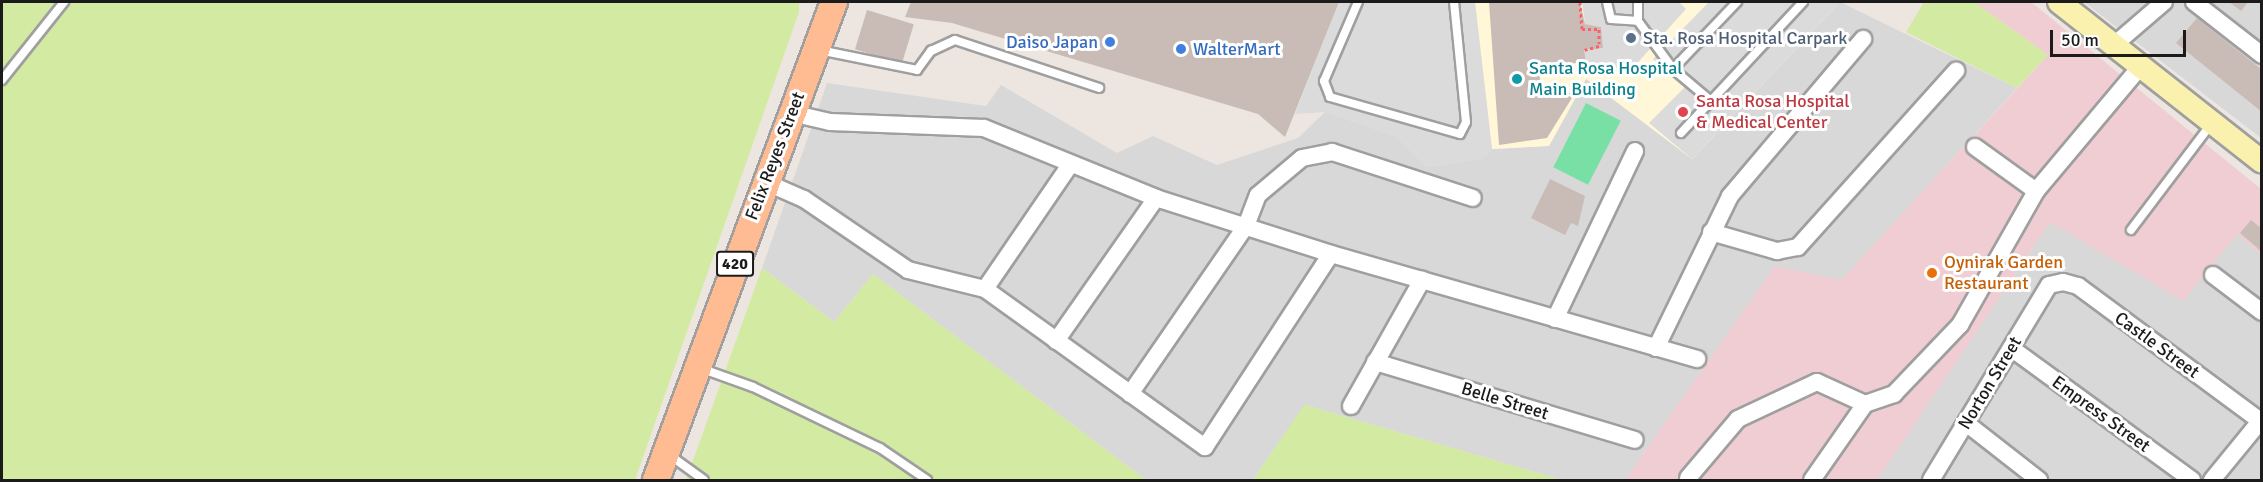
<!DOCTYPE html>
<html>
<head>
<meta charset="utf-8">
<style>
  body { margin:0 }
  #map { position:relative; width:2263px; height:482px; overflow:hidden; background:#ede6e0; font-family:Signika,sans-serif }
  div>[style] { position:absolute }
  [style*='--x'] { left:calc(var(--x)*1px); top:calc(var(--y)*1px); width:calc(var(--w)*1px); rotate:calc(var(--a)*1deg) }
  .residential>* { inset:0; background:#d9d8d8 }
  .commercial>* { inset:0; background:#efcdd2 }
  .education>* { inset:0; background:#fff7d7 }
  .grass>* { inset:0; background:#d3eaa2 }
  .pitch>* { inset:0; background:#79e0a5; transform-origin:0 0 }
  .parking>* { inset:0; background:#dbdbdb }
  .building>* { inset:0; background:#c9bbb6; transform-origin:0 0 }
  .path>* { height:3px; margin-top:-1.5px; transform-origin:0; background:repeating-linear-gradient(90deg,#ff5f6c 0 3px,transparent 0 6px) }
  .roads { filter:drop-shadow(2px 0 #9f9f9f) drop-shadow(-2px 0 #9f9f9f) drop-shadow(0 2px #9f9f9f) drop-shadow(0 -2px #9f9f9f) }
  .lane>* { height:8px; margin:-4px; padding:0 4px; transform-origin:4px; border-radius:4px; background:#fff }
  .street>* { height:16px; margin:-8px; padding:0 8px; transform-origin:8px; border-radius:8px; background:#fff }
  .secondary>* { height:22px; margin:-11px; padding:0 11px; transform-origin:11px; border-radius:11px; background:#fbf1af }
  .primary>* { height:26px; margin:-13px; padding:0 13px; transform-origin:13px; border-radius:13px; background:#ffbc93 }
  .dots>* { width:16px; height:16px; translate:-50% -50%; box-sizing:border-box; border:3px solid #fff; border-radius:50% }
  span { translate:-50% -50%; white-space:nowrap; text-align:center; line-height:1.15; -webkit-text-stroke:6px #fff; paint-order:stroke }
  .shield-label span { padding:2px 4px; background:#fff; border:2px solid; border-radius:4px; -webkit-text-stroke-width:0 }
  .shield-label { font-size:16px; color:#1b1b1b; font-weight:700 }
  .service-label { font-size:18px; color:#4e5e75 }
  .left { translate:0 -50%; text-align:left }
  .shop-label { font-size:18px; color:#366cbe }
  .right { translate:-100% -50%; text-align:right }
  .culture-label { font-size:18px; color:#0d838f }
  .health-label { font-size:18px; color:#be3a42 }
  .street-label { font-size:18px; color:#1b1b1b }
  .food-label { font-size:18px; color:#c56008 }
  .frame { position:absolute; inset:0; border:3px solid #1b1b1b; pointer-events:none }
  .scale { position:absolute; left:2050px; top:30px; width:136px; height:27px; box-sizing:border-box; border:3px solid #1b1b1b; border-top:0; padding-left:8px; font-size:18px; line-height:21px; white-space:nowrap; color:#1b1b1b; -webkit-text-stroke:4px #fff; paint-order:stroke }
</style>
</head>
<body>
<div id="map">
  <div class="residential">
    <div style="clip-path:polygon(1840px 2px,2017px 88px,1841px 281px,1775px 266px,1625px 480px,1562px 480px,1305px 405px,1253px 480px,1146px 480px,873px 274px,834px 322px,762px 268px,827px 83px,986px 106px,1001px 85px,1117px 153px,1153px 136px,1217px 165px,1298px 138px,1325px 112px,1396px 136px,1427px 167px,1483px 158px,1492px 149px,1549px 146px,1586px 78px,1692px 159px)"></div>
    <div style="clip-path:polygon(2084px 2px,2261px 2px,2261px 138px)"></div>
    <div style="clip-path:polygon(2050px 222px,2183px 301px,2237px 233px,2261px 254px,2261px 480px,1877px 480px)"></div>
  </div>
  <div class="commercial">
    <div style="clip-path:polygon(1974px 2px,2031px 2px,2261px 189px,2261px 254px,2237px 234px,2183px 301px,2050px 222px,1877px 480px,1625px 480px,1775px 266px,1841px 280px,2048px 55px)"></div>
  </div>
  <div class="education">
    <div style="clip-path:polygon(1475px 2px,1840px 2px,1692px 159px,1586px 79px,1549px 146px,1492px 149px)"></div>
  </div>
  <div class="grass">
    <div style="clip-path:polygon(2px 2px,799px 2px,799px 12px,635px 480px,2px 480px)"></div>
    <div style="clip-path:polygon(1924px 2px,1974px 2px,2048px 55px,2017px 88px,1906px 32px)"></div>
    <div style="clip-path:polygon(762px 268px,834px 322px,873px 274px,1146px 480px,686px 480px)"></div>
    <div style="clip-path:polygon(1304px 405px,1305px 405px,1562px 480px,1253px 480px)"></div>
  </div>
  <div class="pitch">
    <div style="left:1586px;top:103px;width:39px;height:72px;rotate:27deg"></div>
  </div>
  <div class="parking">
    <div style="clip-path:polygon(1339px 2px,1475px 2px,1492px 149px,1483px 158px,1427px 167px,1396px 136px,1325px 112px,1295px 114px)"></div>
    <div style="clip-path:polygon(1582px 2px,1679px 2px,1686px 9px,1631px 70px,1582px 63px,1584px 50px,1603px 48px,1601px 27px,1585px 24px)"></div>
    <div style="clip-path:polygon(1709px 2px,1840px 2px,1692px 159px,1649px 123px,1688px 84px,1653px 59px)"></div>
  </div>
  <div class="building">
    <div style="clip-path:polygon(911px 2px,1339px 2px,1285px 137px,1258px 114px,952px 23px,905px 17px)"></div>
    <div style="clip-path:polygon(1489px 2px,1580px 2px,1585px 24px,1601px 27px,1603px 48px,1584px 50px,1586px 62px,1539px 67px,1541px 92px,1575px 93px,1547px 138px,1499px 145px)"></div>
    <div style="clip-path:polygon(2229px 2px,2248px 2px,2241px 11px)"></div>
    <div style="left:867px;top:10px;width:49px;height:41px;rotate:17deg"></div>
    <div style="clip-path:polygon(2197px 18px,2262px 70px,2262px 112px,2176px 43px)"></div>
    <div style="clip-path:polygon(1550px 179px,1585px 196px,1578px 226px,1571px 223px,1565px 235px,1531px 218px)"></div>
    <div style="clip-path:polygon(2251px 220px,2262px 229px,2262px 252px,2240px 233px)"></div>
  </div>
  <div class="path">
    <div style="--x:1580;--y:2;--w:27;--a:86"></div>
    <div style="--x:1582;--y:29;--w:17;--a:0"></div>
    <div style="--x:1599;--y:29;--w:17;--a:90"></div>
    <div style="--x:1599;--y:46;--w:16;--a:165"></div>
  </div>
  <div class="roads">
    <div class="lane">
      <div style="--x:1358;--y:2;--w:86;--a:113.3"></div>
      <div style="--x:1324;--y:81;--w:17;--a:69"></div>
      <div style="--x:1330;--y:97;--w:135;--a:15.9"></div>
      <div style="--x:1460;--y:134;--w:13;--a:-63"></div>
      <div style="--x:1466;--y:122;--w:121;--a:-95.7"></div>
      <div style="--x:1607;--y:2;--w:17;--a:77"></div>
      <div style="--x:1611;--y:19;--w:27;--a:4"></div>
      <div style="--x:1638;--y:2;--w:19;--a:90"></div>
      <div style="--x:1638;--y:21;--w:59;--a:53.9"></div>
      <div style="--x:1673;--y:69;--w:50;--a:40.1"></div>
      <div style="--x:819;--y:50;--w:100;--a:11.5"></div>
      <div style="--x:917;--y:70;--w:24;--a:-54"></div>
      <div style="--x:931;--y:51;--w:26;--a:-25"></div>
      <div style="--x:955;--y:40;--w:152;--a:18.4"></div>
      <div style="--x:1673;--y:69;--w:93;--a:-46.3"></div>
      <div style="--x:2;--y:80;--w:100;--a:-51.5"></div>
      <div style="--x:1681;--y:133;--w:179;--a:-47"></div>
      <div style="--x:2131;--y:230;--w:134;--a:-52.9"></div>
      <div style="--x:700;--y:368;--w:56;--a:19.7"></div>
      <div style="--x:753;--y:387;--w:141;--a:25.7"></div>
      <div style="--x:880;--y:448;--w:57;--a:34.2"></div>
      <div style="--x:668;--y:454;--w:44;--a:35.8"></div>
    </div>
    <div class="street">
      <div style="--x:2194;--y:2;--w:86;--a:37.9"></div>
      <div style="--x:2114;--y:45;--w:66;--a:-40.7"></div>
      <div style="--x:791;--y:113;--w:40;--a:13"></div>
      <div style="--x:830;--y:122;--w:154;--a:2.2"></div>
      <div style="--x:984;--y:128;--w:186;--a:22.1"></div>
      <div style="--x:1156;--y:198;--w:184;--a:17.7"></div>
      <div style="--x:1331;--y:254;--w:381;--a:16"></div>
      <div style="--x:1975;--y:147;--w:75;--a:35.8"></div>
      <div style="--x:765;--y:182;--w:43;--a:23.6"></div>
      <div style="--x:804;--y:199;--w:126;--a:34.3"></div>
      <div style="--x:908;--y:270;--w:79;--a:13.9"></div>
      <div style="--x:985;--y:289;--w:271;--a:35.7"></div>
      <div style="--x:1205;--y:447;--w:230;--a:-56.9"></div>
      <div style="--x:1711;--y:232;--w:69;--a:16.1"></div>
      <div style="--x:1777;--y:251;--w:21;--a:-11"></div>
      <div style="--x:1798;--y:247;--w:237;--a:-48.1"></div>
      <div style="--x:2213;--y:275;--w:61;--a:37.1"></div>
      <div style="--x:985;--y:289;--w:150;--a:-55.6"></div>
      <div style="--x:1555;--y:319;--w:186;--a:-64.5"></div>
      <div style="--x:1056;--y:341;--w:174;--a:-55"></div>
      <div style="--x:1656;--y:348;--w:169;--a:-64"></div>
      <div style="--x:1730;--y:196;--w:206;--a:-49.7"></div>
      <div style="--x:2011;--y:348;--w:224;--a:36.1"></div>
      <div style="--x:1375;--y:362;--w:271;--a:16.7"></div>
      <div style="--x:1130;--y:394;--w:204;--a:-55.4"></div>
      <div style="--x:1246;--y:226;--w:33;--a:-69"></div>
      <div style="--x:1258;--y:195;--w:57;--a:-40.1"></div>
      <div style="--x:1302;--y:158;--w:31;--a:-11"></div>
      <div style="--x:1332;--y:152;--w:148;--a:18.1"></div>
      <div style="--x:1351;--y:406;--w:145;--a:-60.6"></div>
      <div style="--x:1966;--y:423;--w:93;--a:38"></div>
      <div style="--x:1688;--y:478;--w:77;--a:-49.7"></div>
      <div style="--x:1738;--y:419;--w:87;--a:-25.1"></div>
      <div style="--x:1817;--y:382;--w:53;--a:24.6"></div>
      <div style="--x:1865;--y:404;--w:31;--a:-19"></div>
      <div style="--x:1894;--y:394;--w:95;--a:-46.3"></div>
      <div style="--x:1960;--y:325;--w:154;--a:-60.4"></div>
      <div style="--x:2036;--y:191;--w:163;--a:-50"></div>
      <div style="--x:1812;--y:480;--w:93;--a:-55.1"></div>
      <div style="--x:1931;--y:480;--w:228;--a:-58.8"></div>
      <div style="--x:2049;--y:285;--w:14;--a:-12"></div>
      <div style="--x:2063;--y:282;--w:16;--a:15"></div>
      <div style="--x:2078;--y:286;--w:229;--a:36.5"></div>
      <div style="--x:2212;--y:480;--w:79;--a:-50.7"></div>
    </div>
    <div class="secondary">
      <div style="--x:2059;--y:2;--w:258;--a:38.2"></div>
    </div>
    <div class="primary">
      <div style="--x:656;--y:480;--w:510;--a:-69.58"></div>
    </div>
  </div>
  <div class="dots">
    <div style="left:1631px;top:38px;background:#5c6f8a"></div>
    <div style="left:1110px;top:42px;background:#3f7fe0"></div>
    <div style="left:1181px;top:49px;background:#3f7fe0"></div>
    <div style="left:1517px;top:79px;background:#0f9aa8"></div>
    <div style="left:1683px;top:112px;background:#e0444e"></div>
    <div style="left:1932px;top:273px;background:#e8710a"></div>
  </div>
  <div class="shield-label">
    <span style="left:735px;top:264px">420</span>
  </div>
  <div class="service-label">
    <span class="left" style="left:1643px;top:38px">Sta. Rosa Hospital Carpark</span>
  </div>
  <div class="shop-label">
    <span class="right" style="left:1098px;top:42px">Daiso Japan</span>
    <span class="left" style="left:1193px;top:49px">WalterMart</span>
  </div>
  <div class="culture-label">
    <span class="left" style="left:1529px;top:79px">Santa Rosa Hospital<br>Main Building</span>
  </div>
  <div class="health-label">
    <span class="left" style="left:1696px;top:112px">Santa Rosa Hospital<br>&amp; Medical Center</span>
  </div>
  <div class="street-label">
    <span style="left:775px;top:156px;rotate:-69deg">Felix Reyes Street</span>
    <span style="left:2157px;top:345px;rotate:36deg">Castle Street</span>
    <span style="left:1990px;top:383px;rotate:-59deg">Norton Street</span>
    <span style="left:1505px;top:401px;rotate:17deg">Belle Street</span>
    <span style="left:2101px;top:414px;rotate:36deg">Empress Street</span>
  </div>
  <div class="food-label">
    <span class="left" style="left:1944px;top:273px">Oynirak Garden<br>Restaurant</span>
  </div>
  <div class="frame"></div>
  <div class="scale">50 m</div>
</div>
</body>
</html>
